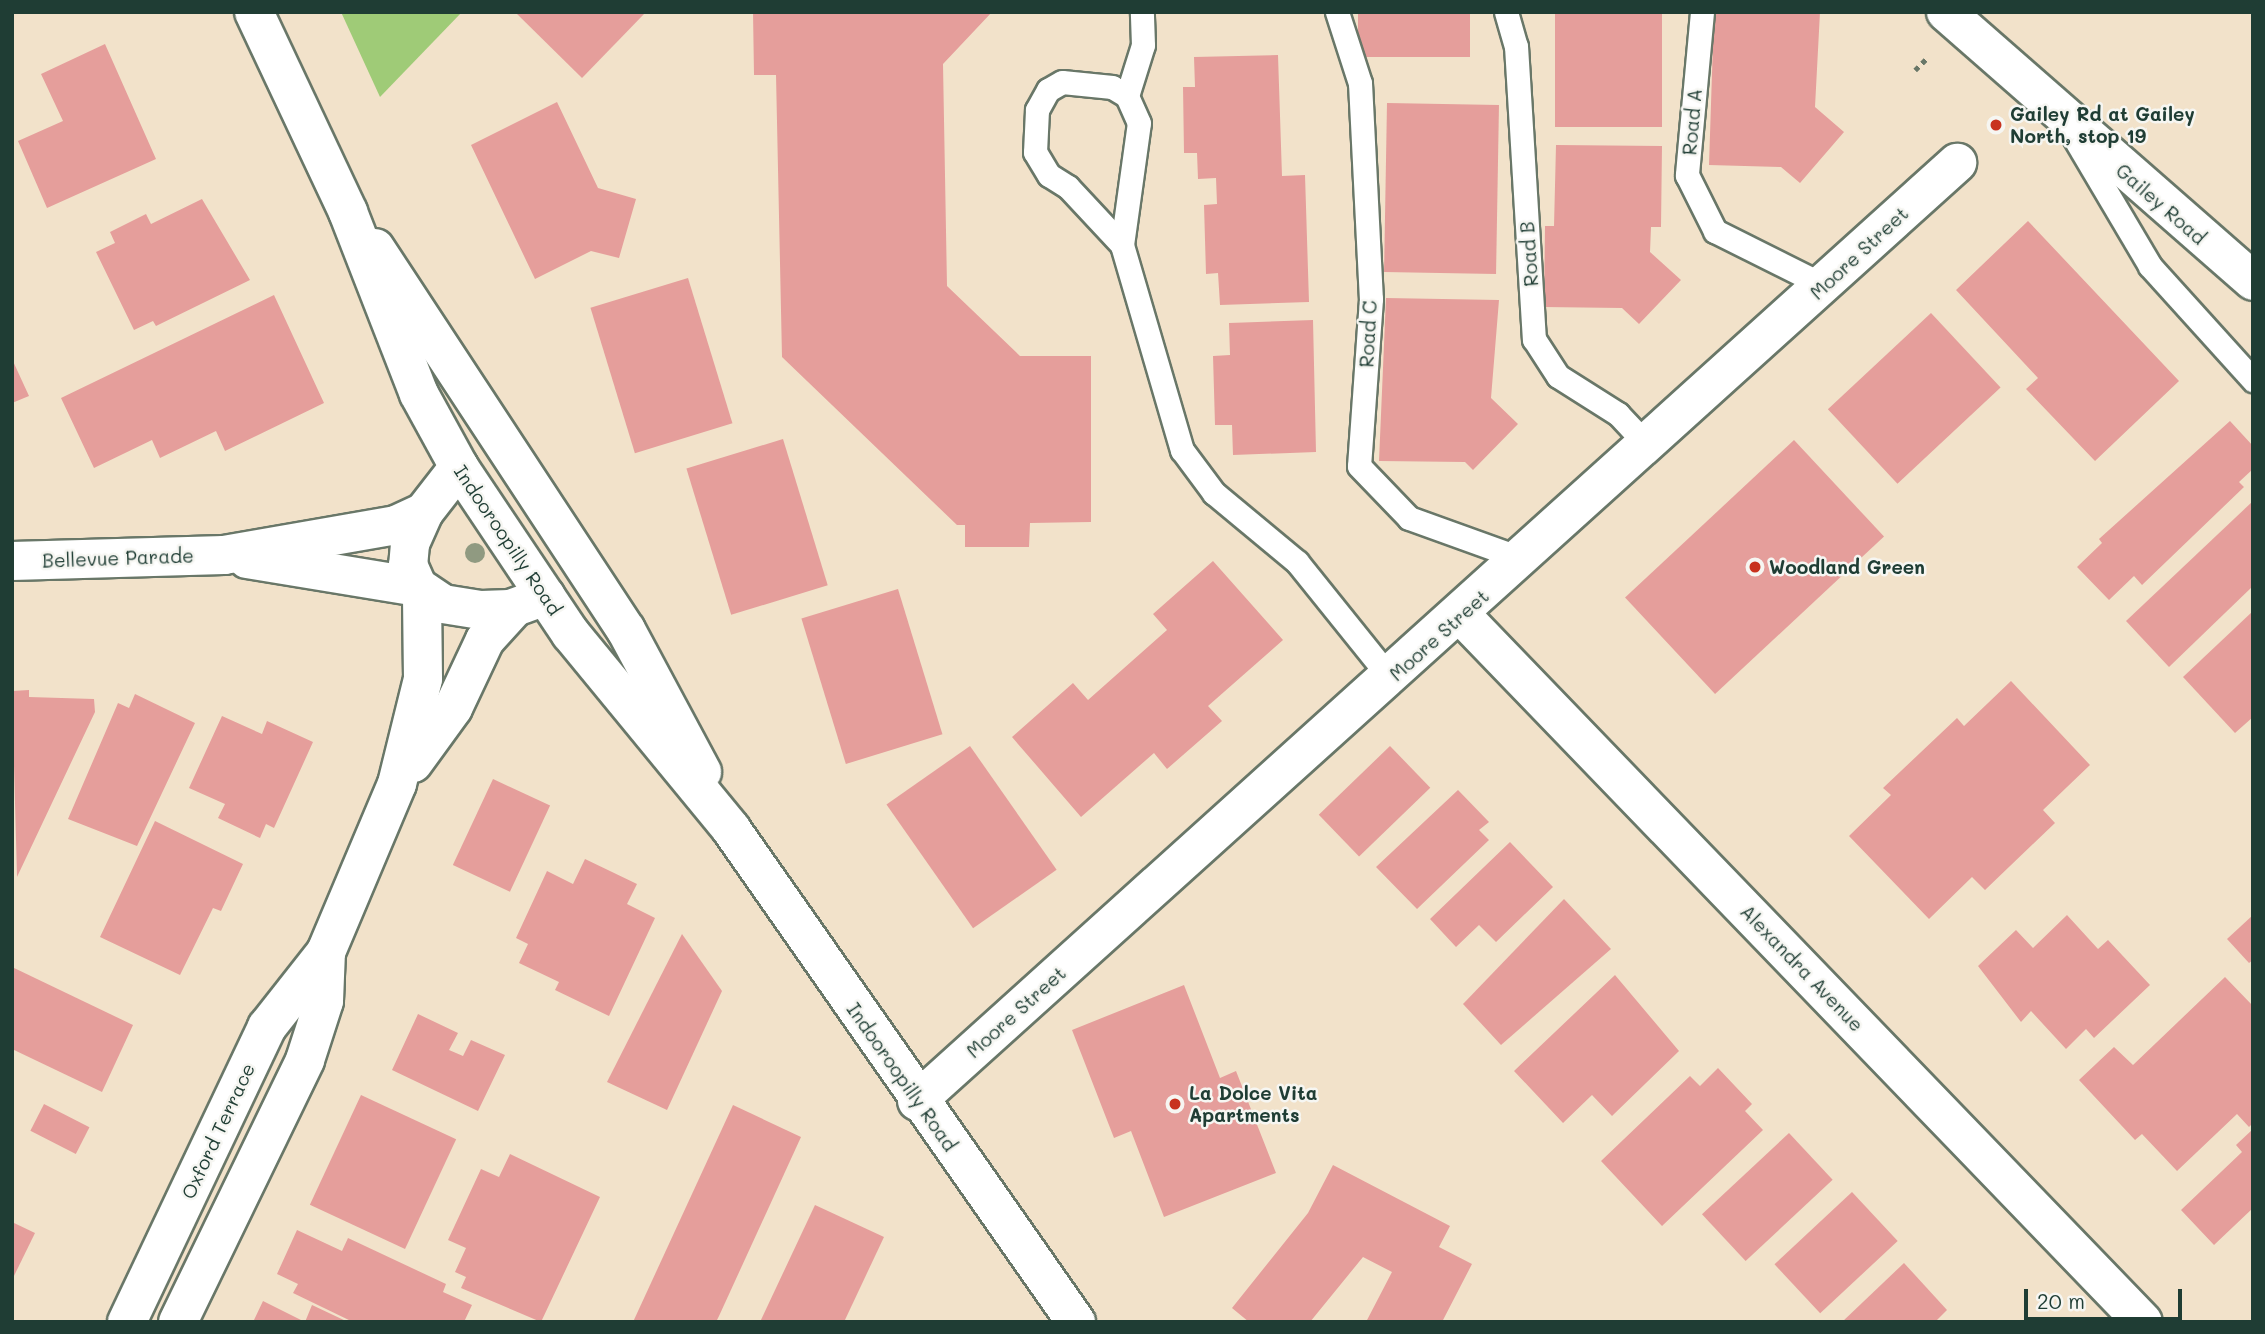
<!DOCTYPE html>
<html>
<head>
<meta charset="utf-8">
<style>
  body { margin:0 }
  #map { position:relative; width:2265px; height:1334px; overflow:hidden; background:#f2e2ca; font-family:Mali,sans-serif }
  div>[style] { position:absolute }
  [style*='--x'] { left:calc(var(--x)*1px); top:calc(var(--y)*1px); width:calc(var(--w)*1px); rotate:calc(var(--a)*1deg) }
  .green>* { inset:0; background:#9fcb77 }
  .building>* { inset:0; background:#e59e9b; transform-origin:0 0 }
  .path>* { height:4.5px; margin-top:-2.25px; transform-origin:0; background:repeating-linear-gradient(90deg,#697768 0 5px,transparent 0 10px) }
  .roads { filter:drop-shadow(2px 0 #697768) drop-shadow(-2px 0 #697768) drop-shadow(0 2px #697768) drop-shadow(0 -2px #697768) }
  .lane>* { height:23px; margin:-11.5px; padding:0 11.5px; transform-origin:11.5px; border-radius:11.5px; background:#fff }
  .street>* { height:38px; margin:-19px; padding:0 19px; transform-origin:19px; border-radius:19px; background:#fff }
  .secondary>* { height:38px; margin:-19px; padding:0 19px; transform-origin:19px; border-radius:19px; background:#fff }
  .trees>* { width:20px; height:20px; margin:-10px; border-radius:50%; background:#909a81 }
  .dots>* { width:19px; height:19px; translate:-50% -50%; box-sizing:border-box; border:4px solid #f6f6f2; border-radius:50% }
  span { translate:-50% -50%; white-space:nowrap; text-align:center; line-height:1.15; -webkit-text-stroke:5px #f6f6f2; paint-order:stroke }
  .poi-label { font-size:19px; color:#1f3d34; font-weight:700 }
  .left { translate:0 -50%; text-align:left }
  .street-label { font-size:19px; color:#1f3d34 }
  .frame { position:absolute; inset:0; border:14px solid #1f3d34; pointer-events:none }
  .scale { position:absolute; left:2024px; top:1289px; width:158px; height:32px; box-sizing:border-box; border:4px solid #1f3d34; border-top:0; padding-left:9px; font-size:21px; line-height:24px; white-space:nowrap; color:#1f3d34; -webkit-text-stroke:5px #f6f6f2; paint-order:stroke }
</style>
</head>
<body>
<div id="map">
  <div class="green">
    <div style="clip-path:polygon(341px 12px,462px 12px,380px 97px)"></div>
  </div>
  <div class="building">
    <div style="clip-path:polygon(515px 12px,646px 12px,582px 78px)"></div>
    <div style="clip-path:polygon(753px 12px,992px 12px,943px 64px,947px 286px,1020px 356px,1091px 356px,1091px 522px,1030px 523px,1029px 547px,965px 547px,965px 525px,957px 525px,782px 357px,776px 75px,754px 75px)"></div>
    <div style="left:1358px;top:12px;width:112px;height:45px"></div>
    <div style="left:1555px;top:12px;width:107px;height:115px"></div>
    <div style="clip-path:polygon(1714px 12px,1820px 12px,1815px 107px,1844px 132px,1800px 183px,1781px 167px,1709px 165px)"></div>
    <div style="clip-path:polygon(105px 44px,156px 159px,47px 208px,18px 141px,63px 121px,41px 74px)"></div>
    <div style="clip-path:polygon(1278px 55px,1282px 176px,1305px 175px,1309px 302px,1220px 305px,1218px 273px,1206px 274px,1204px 205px,1217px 204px,1216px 178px,1198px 179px,1197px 153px,1184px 153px,1183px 87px,1195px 87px,1194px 57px)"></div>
    <div style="clip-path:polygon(557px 102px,598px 188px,636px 199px,619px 258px,591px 251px,535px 279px,471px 145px)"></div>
    <div style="left:1387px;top:103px;width:112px;height:169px;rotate:1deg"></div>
    <div style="clip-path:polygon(1556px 145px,1662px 146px,1661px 227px,1651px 227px,1650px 252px,1681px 280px,1639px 324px,1622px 308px,1544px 307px,1545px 226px,1554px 226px)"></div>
    <div style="clip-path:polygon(202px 199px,250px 280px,156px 326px,153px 321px,134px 330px,96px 252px,115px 243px,110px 232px,146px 214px,151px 224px)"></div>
    <div style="clip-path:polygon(2028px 221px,2179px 381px,2095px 461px,2026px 389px,2038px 378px,1956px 290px)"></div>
    <div style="left:688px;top:278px;width:152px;height:102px;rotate:73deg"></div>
    <div style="clip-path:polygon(274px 295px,324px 403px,225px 451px,216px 431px,160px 458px,152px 440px,94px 468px,61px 398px)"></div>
    <div style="clip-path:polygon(1386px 298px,1499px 300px,1491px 398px,1518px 424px,1473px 470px,1465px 462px,1379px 461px)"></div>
    <div style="left:1931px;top:313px;width:102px;height:141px;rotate:47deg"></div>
    <div style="clip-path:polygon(1313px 320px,1316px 452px,1233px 455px,1232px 425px,1215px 425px,1213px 356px,1230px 355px,1229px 323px)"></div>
    <div style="clip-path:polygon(12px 359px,29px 396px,12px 403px)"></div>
    <div style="clip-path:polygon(2230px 421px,2253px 446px,2253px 469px,2239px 482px,2244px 487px,2142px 585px,2134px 576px,2109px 600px,2077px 567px,2102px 543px,2099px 539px)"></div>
    <div style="left:783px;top:439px;width:153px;height:101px;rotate:73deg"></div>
    <div style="left:1794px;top:440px;width:132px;height:231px;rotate:47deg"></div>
    <div style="clip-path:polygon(2253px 501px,2253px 586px,2169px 667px,2126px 621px)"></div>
    <div style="clip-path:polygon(1213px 561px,1283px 640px,1208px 706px,1222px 721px,1167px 769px,1154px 753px,1081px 817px,1012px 737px,1073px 683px,1088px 700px,1167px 630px,1153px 614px)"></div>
    <div style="left:898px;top:589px;width:152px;height:101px;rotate:73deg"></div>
    <div style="clip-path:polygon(2253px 611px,2253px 717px,2235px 733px,2183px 677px)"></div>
    <div style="clip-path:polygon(2011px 681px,2090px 765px,2043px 810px,2055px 823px,1985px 890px,1972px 877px,1929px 919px,1849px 836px,1891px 795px,1883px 788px,1957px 718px,1964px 726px)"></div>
    <div style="clip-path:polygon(29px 690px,29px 697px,94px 699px,95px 712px,17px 877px,12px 691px)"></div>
    <div style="clip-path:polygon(135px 694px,195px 723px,137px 846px,68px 819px,118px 703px,129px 708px)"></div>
    <div style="clip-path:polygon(222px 716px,262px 734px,267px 721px,313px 742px,274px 828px,266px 824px,260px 838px,218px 818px,225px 804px,189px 788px)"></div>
    <div style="left:970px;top:746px;width:151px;height:102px;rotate:55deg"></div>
    <div style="left:1390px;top:746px;width:58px;height:99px;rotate:46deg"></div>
    <div style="left:493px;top:779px;width:63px;height:95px;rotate:25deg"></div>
    <div style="clip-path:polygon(1458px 790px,1489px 822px,1479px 830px,1489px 840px,1417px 909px,1376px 867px)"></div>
    <div style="clip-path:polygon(155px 821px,243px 864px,221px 911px,213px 908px,180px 975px,100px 937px)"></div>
    <div style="clip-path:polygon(1510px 842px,1553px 887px,1496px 942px,1479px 925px,1456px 947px,1430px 919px)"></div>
    <div style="clip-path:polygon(585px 859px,637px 884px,627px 904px,655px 918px,609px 1016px,555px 990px,559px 982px,519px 963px,528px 944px,516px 938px,547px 871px,573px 884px)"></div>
    <div style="clip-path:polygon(1564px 899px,1611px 949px,1501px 1045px,1463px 1004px)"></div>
    <div style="clip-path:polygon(2067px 915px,2098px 949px,2108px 940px,2150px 985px,2094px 1038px,2086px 1029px,2066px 1049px,2031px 1011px,2021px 1022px,1978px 966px,2016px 930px,2033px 948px)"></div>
    <div style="clip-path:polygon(2253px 915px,2253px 960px,2249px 963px,2227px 939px)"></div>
    <div style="clip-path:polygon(682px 934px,722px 991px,667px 1110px,607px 1082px)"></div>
    <div style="clip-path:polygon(12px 967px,133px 1025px,102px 1092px,12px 1049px)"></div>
    <div style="clip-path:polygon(1615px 975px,1679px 1051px,1612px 1116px,1592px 1095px,1563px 1123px,1514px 1071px)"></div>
    <div style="clip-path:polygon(2225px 977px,2253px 1006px,2253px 1123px,2249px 1127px,2237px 1114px,2177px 1171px,2142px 1134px,2135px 1140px,2079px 1080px,2114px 1047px,2133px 1065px)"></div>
    <div style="clip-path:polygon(1184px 985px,1220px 1078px,1236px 1071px,1276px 1173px,1164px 1217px,1131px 1131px,1114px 1138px,1072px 1030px)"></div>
    <div style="clip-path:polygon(418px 1014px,458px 1033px,449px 1050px,463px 1056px,471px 1040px,505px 1055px,478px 1111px,392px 1070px)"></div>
    <div style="clip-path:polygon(1718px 1068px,1752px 1104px,1745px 1111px,1763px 1130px,1662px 1226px,1601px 1161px,1690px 1076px,1700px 1086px)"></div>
    <div style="left:361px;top:1095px;width:105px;height:121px;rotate:25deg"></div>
    <div style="left:44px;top:1104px;width:51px;height:30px;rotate:27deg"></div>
    <div style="clip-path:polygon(733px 1105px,801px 1137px,719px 1316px,716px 1322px,633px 1322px)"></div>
    <div style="clip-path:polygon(2253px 1129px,2253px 1208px,2214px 1245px,2181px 1210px,2242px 1152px,2236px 1145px)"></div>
    <div style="left:1789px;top:1133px;width:64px;height:119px;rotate:47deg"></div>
    <div style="clip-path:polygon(510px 1154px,600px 1197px,541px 1322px,461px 1288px,466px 1277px,455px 1272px,466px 1248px,448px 1240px,481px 1169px,499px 1177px)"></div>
    <div style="clip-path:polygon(1333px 1165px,1450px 1226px,1439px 1247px,1472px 1264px,1442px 1322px,1366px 1322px,1392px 1272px,1363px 1257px,1310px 1322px,1249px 1322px,1232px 1308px,1308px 1213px)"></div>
    <div style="left:1852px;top:1192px;width:67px;height:106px;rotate:47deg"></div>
    <div style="clip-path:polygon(815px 1205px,884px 1237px,844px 1322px,760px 1322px)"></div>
    <div style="clip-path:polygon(12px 1222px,35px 1233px,12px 1280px)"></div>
    <div style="clip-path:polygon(297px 1230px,342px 1251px,348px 1238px,446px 1284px,443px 1292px,472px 1305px,464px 1322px,353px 1322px,293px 1293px,298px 1284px,277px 1274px)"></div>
    <div style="clip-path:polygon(1904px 1263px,1947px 1310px,1935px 1322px,1842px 1322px)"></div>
    <div style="clip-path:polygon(263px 1301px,305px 1322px,312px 1305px,348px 1322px,253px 1322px)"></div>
  </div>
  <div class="path">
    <div style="--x:1915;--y:70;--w:16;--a:-45"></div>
  </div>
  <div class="roads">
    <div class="lane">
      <div style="--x:1337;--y:12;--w:75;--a:72.1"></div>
      <div style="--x:1360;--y:83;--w:216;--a:87.1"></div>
      <div style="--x:1371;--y:299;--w:167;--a:94.1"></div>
      <div style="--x:1359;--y:466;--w:72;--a:46.1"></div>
      <div style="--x:1409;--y:518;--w:121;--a:19.8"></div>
      <div style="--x:1506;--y:12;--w:35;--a:74"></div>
      <div style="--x:1516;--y:46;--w:294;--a:86.5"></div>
      <div style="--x:1534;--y:339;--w:44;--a:57"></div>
      <div style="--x:1558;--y:376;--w:71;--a:32.3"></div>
      <div style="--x:1618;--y:414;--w:42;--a:46.9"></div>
      <div style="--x:1702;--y:12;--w:164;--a:95.3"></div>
      <div style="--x:1687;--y:175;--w:63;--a:63.4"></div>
      <div style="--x:1715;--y:231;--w:121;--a:26.6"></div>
      <div style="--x:1127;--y:96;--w:53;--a:-72.6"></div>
      <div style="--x:1143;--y:45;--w:33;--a:-92"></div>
      <div style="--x:2075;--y:139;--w:147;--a:59.4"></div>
      <div style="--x:2150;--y:266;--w:154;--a:47.9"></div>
      <div style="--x:1122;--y:245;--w:123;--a:-82.1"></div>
      <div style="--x:1139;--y:123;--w:30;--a:-114"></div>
      <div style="--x:1127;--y:96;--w:17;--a:-149"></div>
      <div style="--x:1112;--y:87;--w:50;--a:-174.3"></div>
      <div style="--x:1062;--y:82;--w:16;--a:150"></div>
      <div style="--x:1048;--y:90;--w:23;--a:119"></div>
      <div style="--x:1037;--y:110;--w:42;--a:92.7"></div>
      <div style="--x:1035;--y:152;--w:27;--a:59"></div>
      <div style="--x:1049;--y:175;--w:22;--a:32"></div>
      <div style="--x:1068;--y:187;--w:79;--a:47"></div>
      <div style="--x:1122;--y:245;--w:214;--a:73.7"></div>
      <div style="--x:1182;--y:450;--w:54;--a:53.3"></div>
      <div style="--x:1214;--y:493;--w:108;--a:39.7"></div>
      <div style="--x:1297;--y:562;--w:150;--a:51.2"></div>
    </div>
    <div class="street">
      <div style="--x:254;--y:12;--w:221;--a:64.8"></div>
      <div style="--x:348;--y:212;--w:195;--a:68.7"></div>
      <div style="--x:419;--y:394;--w:83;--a:61.3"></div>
      <div style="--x:459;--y:467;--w:201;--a:56.2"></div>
      <div style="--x:571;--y:634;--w:252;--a:50.6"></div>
      <div style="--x:731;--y:829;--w:602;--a:55.02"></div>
      <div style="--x:375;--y:248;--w:457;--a:56.7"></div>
      <div style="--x:626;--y:630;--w:161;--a:61.8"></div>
      <div style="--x:459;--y:467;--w:57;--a:127.9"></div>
      <div style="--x:424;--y:512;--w:35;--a:114"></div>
      <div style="--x:410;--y:544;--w:21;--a:95"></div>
      <div style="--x:408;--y:565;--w:24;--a:66"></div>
      <div style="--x:418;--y:587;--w:30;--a:34"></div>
      <div style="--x:443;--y:604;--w:38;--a:9"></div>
      <div style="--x:481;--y:610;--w:29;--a:-2"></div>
      <div style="--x:510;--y:609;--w:38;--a:-20"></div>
      <div style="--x:247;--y:559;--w:173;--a:9.3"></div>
      <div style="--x:12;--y:561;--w:212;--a:-1.6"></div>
      <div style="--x:224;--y:555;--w:175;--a:-9.9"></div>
      <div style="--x:396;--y:525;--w:31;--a:-25"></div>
      <div style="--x:1461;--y:615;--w:982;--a:46.03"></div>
      <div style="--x:413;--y:763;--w:68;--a:-54"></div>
      <div style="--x:453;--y:708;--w:75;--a:-64.8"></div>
      <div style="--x:485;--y:640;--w:43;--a:-47.8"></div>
      <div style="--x:917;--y:1101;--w:1401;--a:-42.05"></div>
      <div style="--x:127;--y:1322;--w:327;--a:-64.6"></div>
      <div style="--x:267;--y:1027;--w:95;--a:-51.8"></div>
      <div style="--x:326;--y:952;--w:182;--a:-67.1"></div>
      <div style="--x:397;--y:784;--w:108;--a:-76.1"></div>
      <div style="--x:423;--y:679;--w:87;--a:-90.7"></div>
      <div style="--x:178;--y:1322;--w:291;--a:-64.1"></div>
      <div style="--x:305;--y:1060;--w:62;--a:-72.1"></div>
      <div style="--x:324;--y:1001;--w:49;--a:-87.7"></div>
    </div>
    <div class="secondary">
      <div style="--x:1946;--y:12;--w:408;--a:41.2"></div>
    </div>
  </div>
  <div class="trees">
    <div style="left:475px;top:553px"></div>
  </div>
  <div class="dots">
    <div style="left:1996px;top:125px;background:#c8321e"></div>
    <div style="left:1755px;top:567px;background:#c8321e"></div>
    <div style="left:1175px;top:1104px;background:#c8321e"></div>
  </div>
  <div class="poi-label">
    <span class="left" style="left:2010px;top:125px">Gailey Rd at Gailey<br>North, stop 19</span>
    <span class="left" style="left:1769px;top:567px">Woodland Green</span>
    <span class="left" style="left:1189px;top:1104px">La Dolce Vita<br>Apartments</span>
  </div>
  <div class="street-label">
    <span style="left:1692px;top:122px;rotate:-85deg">Road A</span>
    <span style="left:2161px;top:204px;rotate:41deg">Gailey Road</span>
    <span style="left:1859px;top:253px;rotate:-43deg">Moore Street</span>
    <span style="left:1529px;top:254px;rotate:-94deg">Road B</span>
    <span style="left:1368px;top:334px;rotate:-87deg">Road C</span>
    <span style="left:508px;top:540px;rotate:56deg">Indooroopilly Road</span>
    <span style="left:118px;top:558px;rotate:-2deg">Bellevue Parade</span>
    <span style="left:1439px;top:635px;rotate:-42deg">Moore Street</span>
    <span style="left:1802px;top:968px;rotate:46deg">Alexandra Avenue</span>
    <span style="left:1016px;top:1012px;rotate:-42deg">Moore Street</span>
    <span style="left:902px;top:1077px;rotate:55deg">Indooroopilly Road</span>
    <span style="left:218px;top:1131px;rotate:-65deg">Oxford Terrace</span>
  </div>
  <div class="frame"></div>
  <div class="scale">20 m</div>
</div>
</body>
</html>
